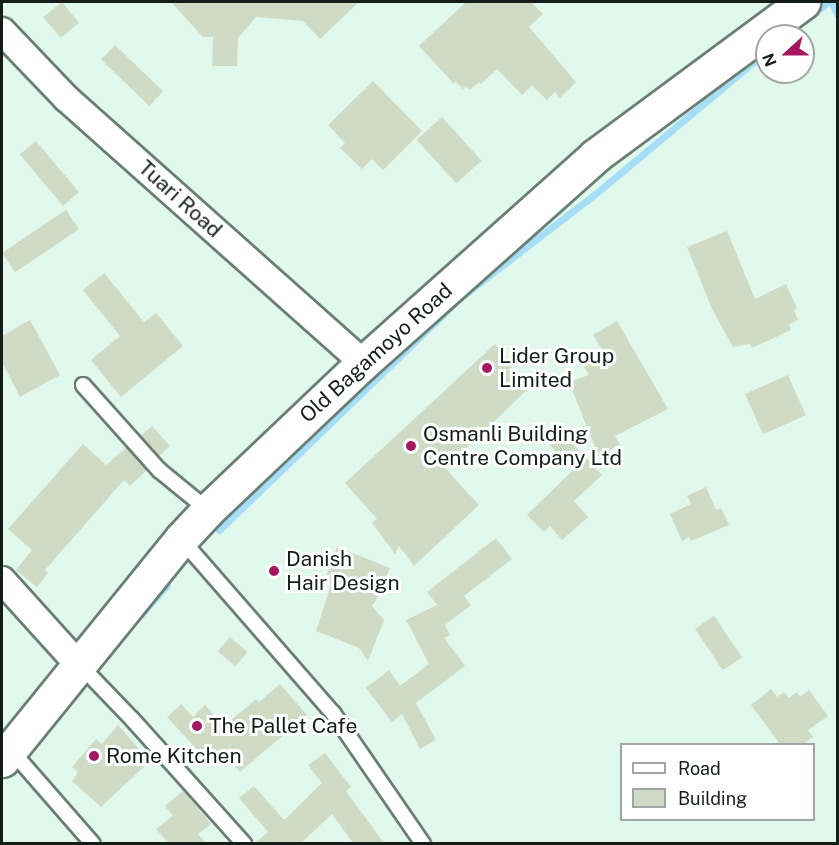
<!DOCTYPE html>
<html>
<head>
<meta charset="utf-8">
<style>
  body { margin:0 }
  #map { position:relative; width:839px; height:845px; overflow:hidden; background:#e1f8ec; font-family:"Public Sans",sans-serif }
  div>[style] { position:absolute }
  [style*='--x'] { left:calc(var(--x)*1px); top:calc(var(--y)*1px); width:calc(var(--w)*1px); rotate:calc(var(--a)*1deg) }
  .stream>* { height:7px; margin:-3.5px; padding:0 3.5px; transform-origin:3.5px; border-radius:3.5px; background:#a6ddf7 }
  .building>* { inset:0; background:#d0dbc6; transform-origin:0 0 }
  .roads { filter:drop-shadow(2px 0 #6a7f74) drop-shadow(-2px 0 #6a7f74) drop-shadow(0 2px #6a7f74) drop-shadow(0 -2px #6a7f74) }
  .service>* { height:14px; margin:-7px; padding:0 7px; transform-origin:7px; border-radius:7px; background:#fff }
  .minor>* { height:26px; margin:-13px; padding:0 13px; transform-origin:13px; border-radius:13px; background:#fff }
  .primary>* { height:33px; margin:-16.5px; padding:0 16.5px; transform-origin:16.5px; border-radius:16.5px; background:#fff }
  .dots>* { width:16px; height:16px; translate:-50% -50%; box-sizing:border-box; border:3px solid #fff; border-radius:50% }
  span { translate:-50% -50%; white-space:nowrap; text-align:center; line-height:1.15; -webkit-text-stroke:6px #fff; paint-order:stroke }
  .street-label { font-size:21px; color:#151d19 }
  .poi-label { font-size:21px; color:#151d19 }
  .left { translate:0 -50%; text-align:left }
  .frame { position:absolute; inset:0; border:3px solid #151d19; pointer-events:none }
  .legend { position:absolute; left:620px; top:743px; width:195px; height:78px; box-sizing:border-box; background:#fff; border:2px solid #a1a5a3; margin:0; padding:8px 10px; list-style:none; font-size:18px; color:#151d19 }
  .legend li { display:flex; align-items:center; gap:12px; height:30px }
  .legend b { width:30px; border:2px solid #a1a5a3 }
  .north { position:absolute; left:755px; top:24px; width:60px; height:60px; box-sizing:border-box; background:#fff; border:2px solid #a1a5a3; border-radius:50%; rotate:249deg; font-size:16px; font-weight:700; line-height:24px; text-align:center; color:#151d19 }
  .north::after { content:''; display:block; margin:auto; width:21px; height:27px; background:#a4185f; clip-path:polygon(50% 0,100% 100%,50% 72%,0 100%) }
</style>
</head>
<body>
<div id="map">
  <div class="stream">
    <div style="--x:831;--y:2;--w:15;--a:62"></div>
    <div style="--x:809;--y:17;--w:24;--a:-38"></div>
    <div style="--x:785;--y:36;--w:14;--a:-39"></div>
    <div style="--x:219;--y:530;--w:335;--a:-43.9"></div>
    <div style="--x:460;--y:298;--w:177;--a:-37.6"></div>
    <div style="--x:600;--y:190;--w:217;--a:-39.8"></div>
    <div style="--x:135;--y:621;--w:48;--a:-48.4"></div>
  </div>
  <div class="building">
    <div style="left:62px;top:2px;width:27px;height:24px;rotate:51deg"></div>
    <div style="clip-path:polygon(171px 2px,359px 2px,320px 39px,303px 21px,256px 17px,238px 38px,237px 66px,212px 66px,213px 37px,203px 37px)"></div>
    <div style="clip-path:polygon(466px 2px,531px 2px,543px 14px,529px 27px,576px 82px,560px 98px,555px 92px,547px 100px,532px 85px,522px 95px,497px 69px,481px 84px,479px 82px,470px 90px,466px 87px,463px 89px,456px 82px,454px 84px,419px 46px)"></div>
    <div style="left:115px;top:45px;width:67px;height:20px;rotate:44deg"></div>
    <div style="clip-path:polygon(373px 81px,422px 131px,383px 170px,372px 159px,362px 169px,340px 148px,345px 143px,328px 125px)"></div>
    <div style="left:442px;top:117px;width:59px;height:34px;rotate:48deg"></div>
    <div style="left:36px;top:141px;width:67px;height:21px;rotate:50deg"></div>
    <div style="left:66px;top:210px;width:23px;height:77px;rotate:56deg"></div>
    <div style="clip-path:polygon(727px 231px,755px 299px,786px 284px,797px 309px,794px 310px,798px 320px,789px 324px,791px 330px,752px 348px,750px 344px,733px 347px,712px 309px,687px 247px)"></div>
    <div style="clip-path:polygon(104px 273px,144px 322px,156px 313px,183px 346px,121px 397px,91px 360px,120px 336px,83px 290px)"></div>
    <div style="clip-path:polygon(30px 320px,60px 375px,20px 397px,2px 362px,2px 336px)"></div>
    <div style="clip-path:polygon(617px 321px,668px 409px,615px 436px,620px 444px,599px 457px,569px 382px,589px 375px,584px 367px,605px 355px,593px 335px)"></div>
    <div style="clip-path:polygon(495px 344px,514px 365px,509px 369px,528px 389px,445px 468px,479px 505px,414px 566px,399px 546px,395px 554px,372px 523px,377px 519px,345px 483px)"></div>
    <div style="left:788px;top:375px;width:44px;height:47px;rotate:66deg"></div>
    <div style="left:152px;top:426px;width:27px;height:15px;rotate:48deg"></div>
    <div style="clip-path:polygon(559px 429px,602px 475px,574px 501px,588px 517px,562px 540px,550px 526px,544px 532px,527px 515px,573px 470px,546px 441px)"></div>
    <div style="clip-path:polygon(83px 444px,106px 465px,127px 447px,147px 470px,130px 486px,124px 480px,45px 570px,48px 573px,37px 587px,16px 570px,32px 550px,8px 529px)"></div>
    <div style="clip-path:polygon(706px 487px,716px 510px,721px 508px,729px 525px,691px 541px,689px 537px,682px 541px,670px 514px,691px 504px,687px 496px)"></div>
    <div style="clip-path:polygon(496px 538px,512px 559px,464px 596px,471px 605px,445px 625px,450px 635px,444px 638px,465px 666px,416px 703px,436px 740px,420px 749px,402px 714px,392px 722px,366px 688px,389px 670px,400px 686px,429px 664px,406px 620px,437px 605px,427px 592px)"></div>
    <div style="clip-path:polygon(337px 547px,390px 568px,376px 601px,372px 606px,384px 620px,368px 661px,359px 648px,316px 631px,331px 585px,324px 582px)"></div>
    <div style="left:714px;top:616px;width:50px;height:23px;rotate:56deg"></div>
    <div style="left:230px;top:637px;width:23px;height:19px;rotate:40deg"></div>
    <div style="clip-path:polygon(280px 684px,307px 715px,240px 772px,226px 756px,213px 767px,167px 717px,181px 704px,193px 717px,205px 705px,224px 726px,256px 699px,259px 702px)"></div>
    <div style="clip-path:polygon(771px 689px,777px 697px,784px 692px,789px 698px,797px 692px,800px 697px,809px 690px,828px 716px,808px 730px,813px 737px,803px 744px,780px 744px,751px 705px)"></div>
    <div style="clip-path:polygon(118px 725px,150px 761px,101px 807px,72px 781px,78px 772px,72px 767px,96px 739px,102px 744px)"></div>
    <div style="clip-path:polygon(325px 753px,351px 787px,346px 791px,384px 843px,353px 843px,332px 814px,301px 843px,255px 843px,268px 832px,239px 798px,254px 786px,284px 820px,322px 783px,308px 765px)"></div>
    <div style="clip-path:polygon(184px 790px,211px 824px,198px 834px,206px 843px,168px 843px,156px 829px,173px 816px,165px 806px)"></div>
  </div>
  <div class="roads">
    <div class="service">
      <div style="--x:83;--y:385;--w:114;--a:48.2"></div>
      <div style="--x:159;--y:470;--w:63;--a:39.2"></div>
      <div style="--x:181;--y:539;--w:231;--a:48.9"></div>
      <div style="--x:333;--y:713;--w:159;--a:55.5"></div>
      <div style="--x:79;--y:664;--w:76;--a:46.1"></div>
      <div style="--x:132;--y:719;--w:168;--a:48.1"></div>
      <div style="--x:10;--y:749;--w:126;--a:48.9"></div>
    </div>
    <div class="minor">
      <div style="--x:2;--y:31;--w:93;--a:46.3"></div>
      <div style="--x:66;--y:98;--w:398;--a:41.7"></div>
      <div style="--x:2;--y:580;--w:113;--a:47.9"></div>
    </div>
    <div class="primary">
      <div style="--x:2;--y:760;--w:284;--a:-51"></div>
      <div style="--x:181;--y:539;--w:40;--a:-47"></div>
      <div style="--x:208;--y:510;--w:214;--a:-43.5"></div>
      <div style="--x:363;--y:363;--w:311;--a:-41.7"></div>
      <div style="--x:595;--y:156;--w:259;--a:-36.5"></div>
    </div>
  </div>
  <div class="dots">
    <div style="left:487px;top:368px;background:#a4185f"></div>
    <div style="left:411px;top:446px;background:#a4185f"></div>
    <div style="left:274px;top:571px;background:#a4185f"></div>
    <div style="left:197px;top:726px;background:#a4185f"></div>
    <div style="left:94px;top:756px;background:#a4185f"></div>
  </div>
  <div class="street-label">
    <span style="left:180px;top:199px;rotate:42deg">Tuari Road</span>
    <span style="left:376px;top:353px;rotate:-42deg">Old Bagamoyo Road</span>
  </div>
  <div class="poi-label">
    <span class="left" style="left:499px;top:368px">Lider Group<br>Limited</span>
    <span class="left" style="left:423px;top:446px">Osmanli Building<br>Centre Company Ltd</span>
    <span class="left" style="left:286px;top:571px">Danish<br>Hair Design</span>
    <span class="left" style="left:209px;top:726px">The Pallet Cafe</span>
    <span class="left" style="left:106px;top:756px">Rome Kitchen</span>
  </div>
  <div class="frame"></div>
  <ul class="legend">
  <li><b style="height:8px;background:#fff"></b>Road</li>
  <li><b style="height:16px;background:#d0dbc6"></b>Building</li>
  </ul>
  <div class="north">N</div>
</div>
</body>
</html>
